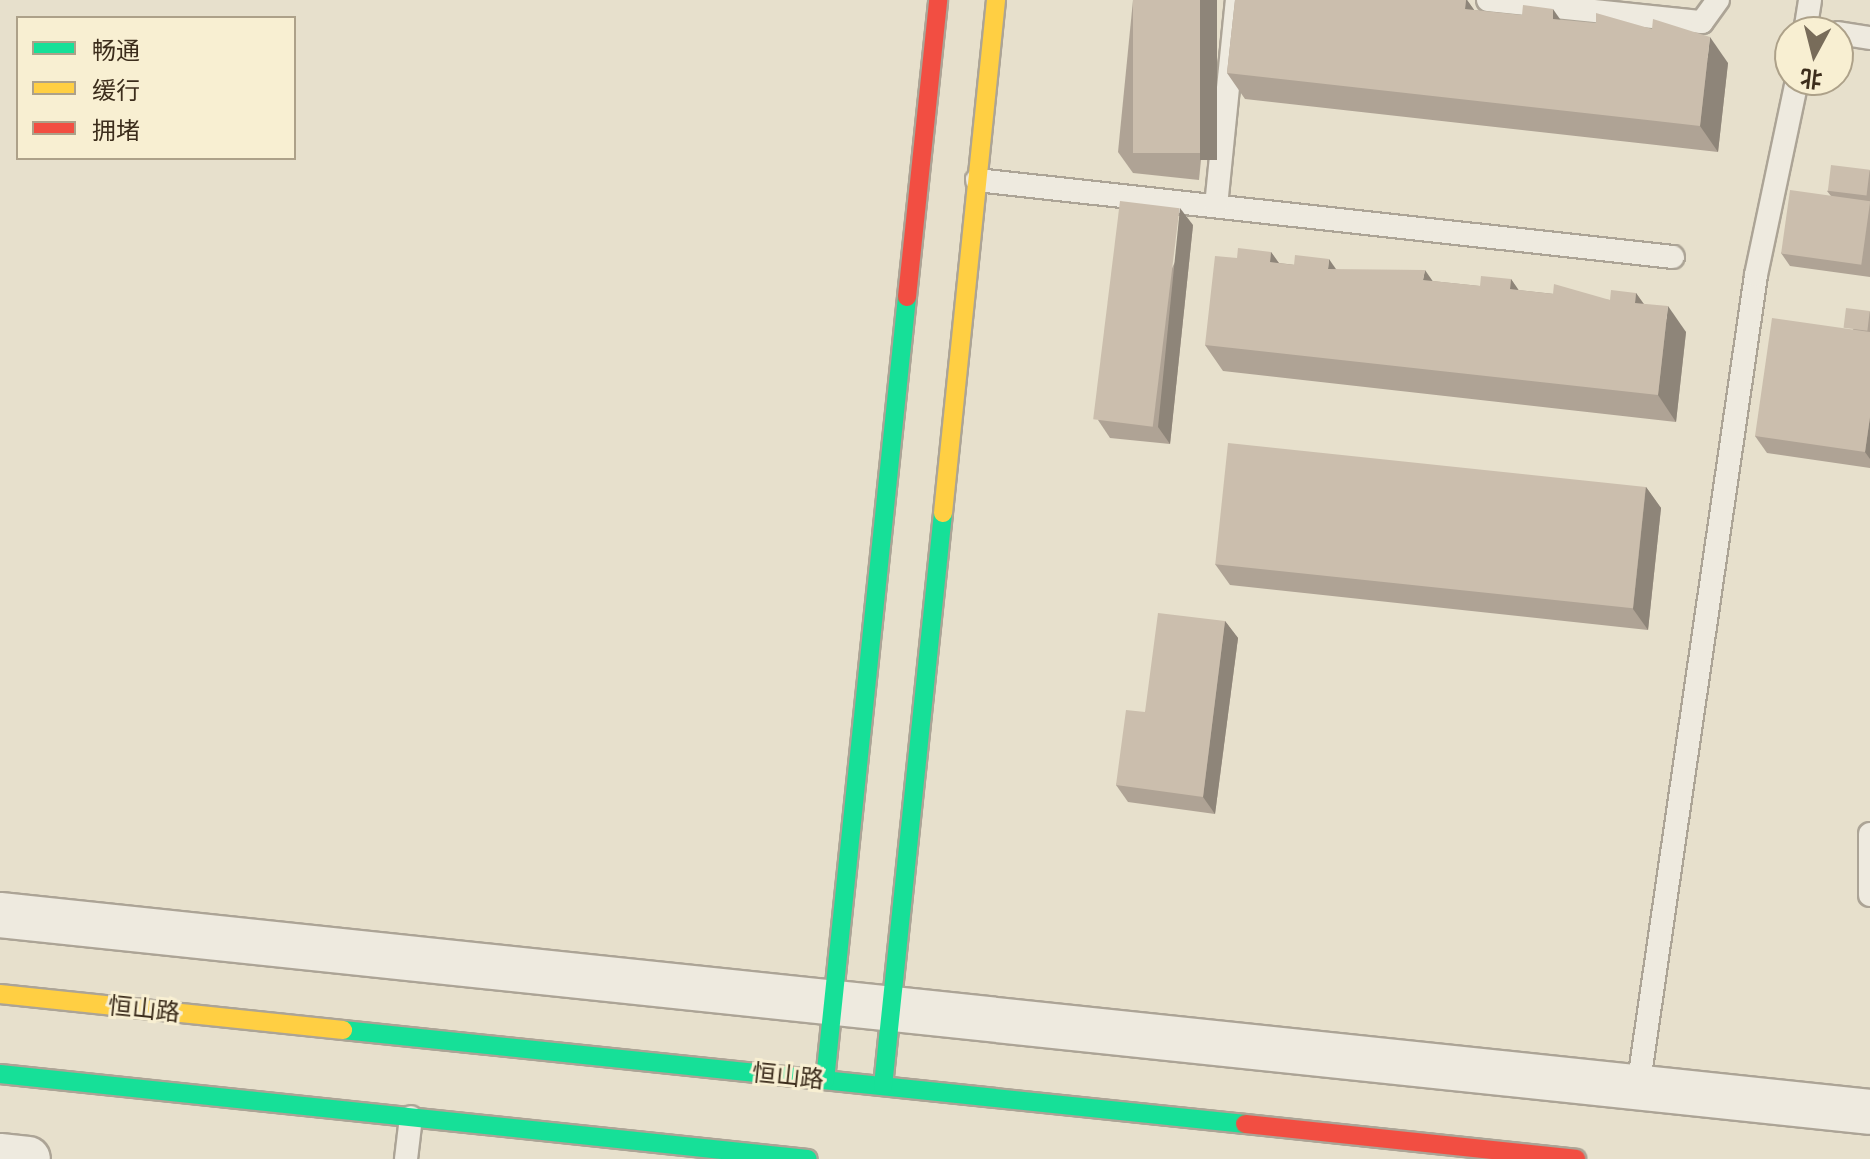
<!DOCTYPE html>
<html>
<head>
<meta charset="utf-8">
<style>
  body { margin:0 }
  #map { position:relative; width:1870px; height:1159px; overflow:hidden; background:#e7e0cc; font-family:"Crimson Pro","Noto Sans SC",serif }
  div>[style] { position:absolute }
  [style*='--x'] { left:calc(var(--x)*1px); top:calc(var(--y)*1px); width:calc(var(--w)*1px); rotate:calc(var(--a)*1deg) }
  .roads { filter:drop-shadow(2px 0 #aca496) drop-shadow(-2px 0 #aca496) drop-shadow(0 2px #aca496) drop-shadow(0 -2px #aca496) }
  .lane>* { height:22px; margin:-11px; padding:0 11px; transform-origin:11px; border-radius:11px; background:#eeeadf }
  .street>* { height:44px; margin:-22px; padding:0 22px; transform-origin:22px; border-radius:22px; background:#eeeadf }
  .fast>* { height:18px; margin:-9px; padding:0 9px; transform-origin:9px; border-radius:9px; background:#16e098 }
  .slow>* { height:18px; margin:-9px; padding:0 9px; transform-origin:9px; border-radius:9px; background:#ffcf43 }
  .jam>* { height:18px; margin:-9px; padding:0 9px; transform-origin:9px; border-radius:9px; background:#f24e42 }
  .wall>* { inset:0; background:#afa395 }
  .shaded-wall>* { inset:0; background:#8e8579; transform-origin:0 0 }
  .building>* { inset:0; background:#cbbead; transform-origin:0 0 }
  span { translate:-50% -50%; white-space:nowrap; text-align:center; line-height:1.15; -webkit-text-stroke:6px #f8efd2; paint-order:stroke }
  .street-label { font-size:24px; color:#3c2d1c }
  .legend { position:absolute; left:16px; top:16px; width:280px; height:144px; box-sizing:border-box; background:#f8efd2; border:2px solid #ada189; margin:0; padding:10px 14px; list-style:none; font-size:24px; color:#3c2d1c }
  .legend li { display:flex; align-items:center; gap:16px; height:40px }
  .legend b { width:40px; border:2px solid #ada189 }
  .north { position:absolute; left:1774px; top:16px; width:80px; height:80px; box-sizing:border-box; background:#f8efd2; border:2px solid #ada189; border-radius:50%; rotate:187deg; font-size:22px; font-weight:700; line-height:32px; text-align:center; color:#3c2d1c }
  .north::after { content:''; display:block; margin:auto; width:28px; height:36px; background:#786c5a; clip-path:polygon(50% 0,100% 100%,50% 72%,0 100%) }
</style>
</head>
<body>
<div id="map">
  <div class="roads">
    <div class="lane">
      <div style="--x:1488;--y:0;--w:215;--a:5.9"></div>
      <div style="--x:1702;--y:22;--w:27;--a:-54"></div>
      <div style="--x:1805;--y:32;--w:32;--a:-81"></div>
      <div style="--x:1838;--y:33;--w:32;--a:9"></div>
      <div style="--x:977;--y:180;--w:700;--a:6.31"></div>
      <div style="--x:1216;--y:206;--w:207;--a:-84.2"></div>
      <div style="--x:1870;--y:834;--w:61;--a:90"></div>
      <div style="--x:1638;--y:1088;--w:822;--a:-81.74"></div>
      <div style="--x:1756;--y:275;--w:199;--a:-78.1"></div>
      <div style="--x:406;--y:1159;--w:42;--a:-83.2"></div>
    </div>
    <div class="street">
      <div style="--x:0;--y:915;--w:1880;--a:6.01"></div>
      <div style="--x:0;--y:1156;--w:28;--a:6"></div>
    </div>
    <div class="fast">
      <div style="--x:343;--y:1030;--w:907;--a:5.95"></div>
      <div style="--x:0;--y:1074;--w:812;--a:6.01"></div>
      <div style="--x:825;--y:1080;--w:787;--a:-84.02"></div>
      <div style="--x:883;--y:1086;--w:576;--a:-84.02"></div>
    </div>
    <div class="slow">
      <div style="--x:943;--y:513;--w:516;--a:-84.1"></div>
      <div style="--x:0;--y:994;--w:345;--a:6"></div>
    </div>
    <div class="jam">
      <div style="--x:907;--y:297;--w:299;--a:-84"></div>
      <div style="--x:1245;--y:1124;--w:333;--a:6"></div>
    </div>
  </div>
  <div class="wall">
    <div style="clip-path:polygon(1133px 0,1217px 0,1199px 180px,1133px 173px,1118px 152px)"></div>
    <div style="clip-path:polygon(1235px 0,1467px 0,1474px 10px,1561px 20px,1728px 63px,1718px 152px,1245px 99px,1227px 73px)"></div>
    <div style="clip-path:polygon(1870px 170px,1870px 277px,1790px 266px,1781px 253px,1831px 196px,1827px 191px)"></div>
    <div style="clip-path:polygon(1193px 225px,1170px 444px,1110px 438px,1098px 420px)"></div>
    <div style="clip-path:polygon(1271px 252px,1279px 263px,1432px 281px,1480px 286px,1511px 279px,1518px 290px,1610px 300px,1636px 293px,1644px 304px,1686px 332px,1676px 422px,1223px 371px,1205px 345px)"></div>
    <div style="clip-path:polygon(1870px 311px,1870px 468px,1767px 453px,1755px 436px)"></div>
    <div style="clip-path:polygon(1646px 487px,1661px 508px,1648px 630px,1230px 585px,1215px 564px)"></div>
    <div style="clip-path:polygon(1225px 621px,1238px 638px,1215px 814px,1128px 802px,1116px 785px,1145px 712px)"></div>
  </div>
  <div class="shaded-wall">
    <div style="left:1200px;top:0;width:17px;height:160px"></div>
    <div style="clip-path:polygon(1466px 0,1467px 0,1485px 25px,1465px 9px)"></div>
    <div style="clip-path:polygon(1553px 9px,1571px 35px,1553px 19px)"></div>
    <div style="clip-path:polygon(1710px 37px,1728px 63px,1718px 152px,1700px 126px)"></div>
    <div style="clip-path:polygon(1180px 208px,1193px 225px,1170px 444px,1158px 427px)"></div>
    <div style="clip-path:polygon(1271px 252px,1290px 279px,1270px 262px)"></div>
    <div style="clip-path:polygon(1329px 259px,1347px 285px,1328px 269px)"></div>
    <div style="clip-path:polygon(1425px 270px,1443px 296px,1423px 280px)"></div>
    <div style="clip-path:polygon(1511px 279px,1529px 305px,1510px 289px)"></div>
    <div style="clip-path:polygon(1636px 293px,1654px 319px,1635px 303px)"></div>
    <div style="clip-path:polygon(1668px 306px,1686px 332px,1676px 422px,1658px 395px)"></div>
    <div style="clip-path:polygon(1870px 417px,1870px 459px,1865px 452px)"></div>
    <div style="clip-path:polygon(1646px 487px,1661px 508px,1648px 630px,1633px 609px)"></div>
    <div style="clip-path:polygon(1225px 621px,1238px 638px,1215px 814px,1203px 797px)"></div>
  </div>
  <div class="building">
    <div style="left:1133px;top:0;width:67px;height:153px"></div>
    <div style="clip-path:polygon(1235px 0,1466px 0,1465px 9px,1522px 15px,1523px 5px,1553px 9px,1553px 19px,1596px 23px,1596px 13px,1652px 29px,1653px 19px,1710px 37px,1700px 126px,1227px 73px)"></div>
    <div style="left:1831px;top:165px;width:39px;height:26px;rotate:7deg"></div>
    <div style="left:1790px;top:190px;width:81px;height:64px;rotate:8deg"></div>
    <div style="left:1120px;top:201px;width:60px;height:220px;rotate:7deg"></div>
    <div style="clip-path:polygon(1238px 248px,1271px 252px,1270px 262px,1294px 265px,1295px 255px,1329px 259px,1328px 269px,1425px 270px,1423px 280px,1480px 286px,1481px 276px,1511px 279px,1510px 289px,1553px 294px,1554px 284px,1610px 300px,1611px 290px,1636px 293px,1635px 303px,1668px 306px,1658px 395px,1205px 345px,1215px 256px,1237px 258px)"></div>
    <div style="left:1846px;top:308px;width:24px;height:20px;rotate:7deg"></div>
    <div style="clip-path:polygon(1772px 318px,1870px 332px,1870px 417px,1865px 452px,1755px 436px)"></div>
    <div style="left:1228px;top:443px;width:420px;height:122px;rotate:6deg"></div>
    <div style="clip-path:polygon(1158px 613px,1225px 621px,1203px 797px,1116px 785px,1126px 710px,1145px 712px)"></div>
  </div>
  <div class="street-label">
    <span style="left:144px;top:1009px;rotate:6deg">恒山路</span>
    <span style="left:788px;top:1076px;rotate:6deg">恒山路</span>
  </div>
  <ul class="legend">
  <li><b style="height:10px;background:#16e098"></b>畅通</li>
  <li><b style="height:10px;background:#ffcf43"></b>缓行</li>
  <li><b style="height:10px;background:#f24e42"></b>拥堵</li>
  </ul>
  <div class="north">北</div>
</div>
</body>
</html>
